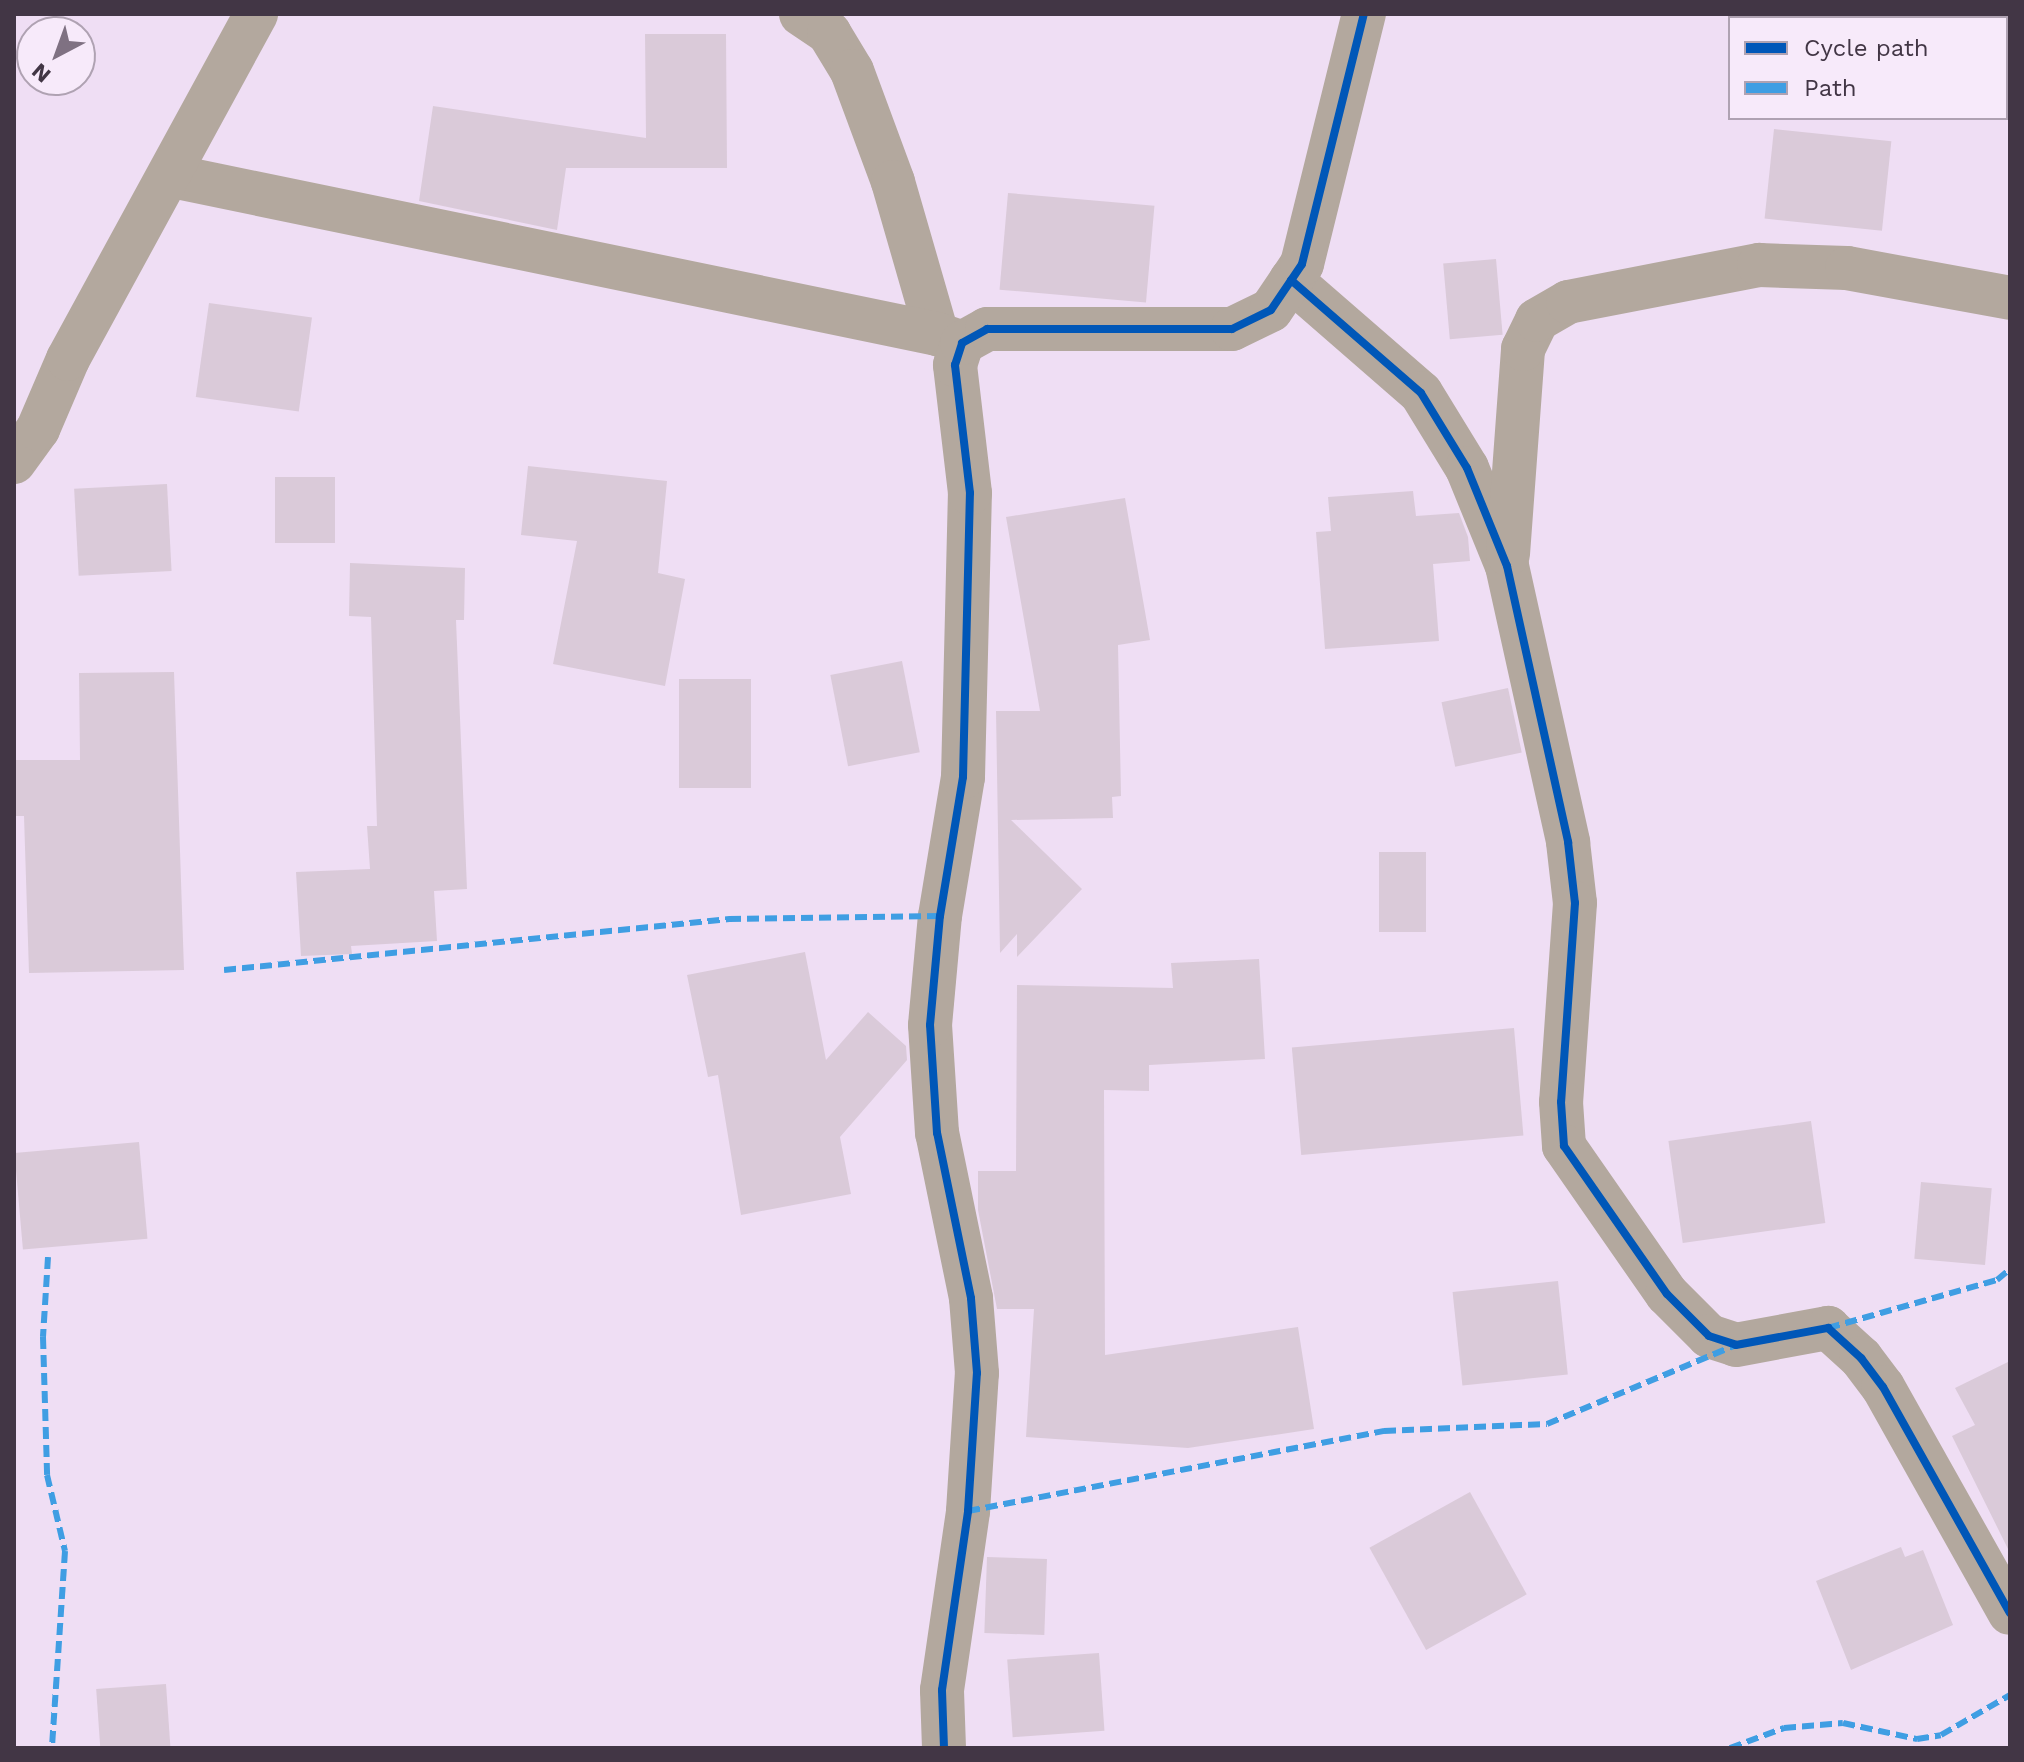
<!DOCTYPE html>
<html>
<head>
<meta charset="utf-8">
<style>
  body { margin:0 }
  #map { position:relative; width:2024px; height:1762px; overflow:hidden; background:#efdef4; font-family:"Work Sans",sans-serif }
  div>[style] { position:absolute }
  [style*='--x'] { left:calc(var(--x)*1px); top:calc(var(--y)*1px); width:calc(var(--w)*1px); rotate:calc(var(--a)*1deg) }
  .building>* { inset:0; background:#dacad9; transform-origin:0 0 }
  .street>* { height:44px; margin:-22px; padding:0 22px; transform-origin:22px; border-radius:22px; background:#b3a89e }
  .quiet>* { height:6px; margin-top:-3px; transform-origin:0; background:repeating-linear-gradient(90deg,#3f9ee3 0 12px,transparent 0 18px) }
  .cycleway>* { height:8px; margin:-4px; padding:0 4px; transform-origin:4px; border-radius:4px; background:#0057b8 }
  span { translate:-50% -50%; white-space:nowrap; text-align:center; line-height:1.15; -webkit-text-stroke:7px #f7eafa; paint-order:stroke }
  .frame { position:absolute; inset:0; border:16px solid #423645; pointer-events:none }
  .legend { position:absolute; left:1728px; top:16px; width:280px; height:104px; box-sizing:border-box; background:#f7eafa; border:2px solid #afa2b2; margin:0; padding:10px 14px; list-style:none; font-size:24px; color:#423645 }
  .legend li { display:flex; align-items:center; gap:16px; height:40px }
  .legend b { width:40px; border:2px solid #afa2b2 }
  .north { position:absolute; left:16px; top:16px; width:80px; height:80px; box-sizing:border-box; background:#f7eafa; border:2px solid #afa2b2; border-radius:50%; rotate:221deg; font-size:22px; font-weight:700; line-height:32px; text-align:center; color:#423645 }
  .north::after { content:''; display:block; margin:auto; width:28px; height:36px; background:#7f7182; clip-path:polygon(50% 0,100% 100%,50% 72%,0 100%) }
</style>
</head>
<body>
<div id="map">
  <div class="building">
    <div style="clip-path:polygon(645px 34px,726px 34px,727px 168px,566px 168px,557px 230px,419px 201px,433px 106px,646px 138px)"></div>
    <div style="left:1774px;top:129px;width:118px;height:90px;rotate:6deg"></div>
    <div style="left:1008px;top:193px;width:147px;height:97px;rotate:5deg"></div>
    <div style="left:1496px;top:259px;width:76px;height:53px;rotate:85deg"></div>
    <div style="left:209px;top:303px;width:104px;height:95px;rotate:8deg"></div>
    <div style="clip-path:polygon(528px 466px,667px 481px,658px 573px,685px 579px,665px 686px,553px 664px,577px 541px,521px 535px)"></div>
    <div style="left:335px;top:477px;width:66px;height:60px;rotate:90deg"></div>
    <div style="left:167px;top:484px;width:87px;height:93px;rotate:87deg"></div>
    <div style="clip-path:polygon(1413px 491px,1416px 516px,1459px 513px,1468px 537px,1470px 561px,1433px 564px,1439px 641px,1325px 649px,1316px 532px,1331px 531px,1328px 497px)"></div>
    <div style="clip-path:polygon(1125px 498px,1150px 640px,1118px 645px,1121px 796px,1112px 797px,1113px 818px,1011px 820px,1082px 889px,1017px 957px,1017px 934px,1000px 953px,996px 711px,1040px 711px,1006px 517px)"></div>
    <div style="clip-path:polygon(350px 563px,465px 568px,464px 620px,456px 620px,467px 889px,434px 891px,437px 941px,351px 946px,352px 954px,301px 956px,296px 872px,370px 869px,367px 826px,377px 826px,371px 617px,349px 616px)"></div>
    <div style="left:902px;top:661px;width:93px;height:73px;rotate:79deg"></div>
    <div style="clip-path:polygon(174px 672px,184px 970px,29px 973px,24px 816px,14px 816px,14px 760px,80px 760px,79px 673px)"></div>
    <div style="left:679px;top:679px;width:72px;height:109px"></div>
    <div style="left:1508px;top:688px;width:66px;height:68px;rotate:78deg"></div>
    <div style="left:1379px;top:852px;width:47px;height:80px"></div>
    <div style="clip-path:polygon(805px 952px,826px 1060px,868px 1012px,906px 1046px,907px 1060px,840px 1137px,851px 1194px,741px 1215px,718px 1075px,708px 1077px,687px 975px)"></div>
    <div style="clip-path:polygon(1259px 959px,1265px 1059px,1149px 1065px,1149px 1091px,1104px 1090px,1105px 1355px,1298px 1327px,1314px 1429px,1188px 1448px,1026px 1437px,1034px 1309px,997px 1309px,978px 1210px,978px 1171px,1016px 1171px,1017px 985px,1173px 988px,1171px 963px)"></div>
    <div style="left:1514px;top:1028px;width:108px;height:223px;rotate:85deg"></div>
    <div style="left:1811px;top:1121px;width:103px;height:144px;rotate:82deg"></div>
    <div style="left:139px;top:1142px;width:97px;height:125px;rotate:85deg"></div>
    <div style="left:1921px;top:1182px;width:71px;height:77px;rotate:5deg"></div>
    <div style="left:1558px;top:1281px;width:94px;height:106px;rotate:84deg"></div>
    <div style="clip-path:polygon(2010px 1361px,2010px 1553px,1952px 1436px,1975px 1425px,1955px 1388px)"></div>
    <div style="left:1470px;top:1492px;width:117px;height:115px;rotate:61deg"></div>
    <div style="clip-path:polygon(1901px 1547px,1905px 1557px,1923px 1550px,1953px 1625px,1851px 1670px,1816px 1581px)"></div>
    <div style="left:987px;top:1557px;width:60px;height:76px;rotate:2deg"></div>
    <div style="left:1099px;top:1653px;width:78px;height:92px;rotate:86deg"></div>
    <div style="left:166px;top:1684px;width:64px;height:70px;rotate:86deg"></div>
  </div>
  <div class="street">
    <div style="--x:801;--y:14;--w:34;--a:34"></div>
    <div style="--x:829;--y:33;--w:44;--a:58.8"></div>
    <div style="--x:852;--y:71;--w:118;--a:69.7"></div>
    <div style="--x:893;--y:182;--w:158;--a:73.9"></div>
    <div style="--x:937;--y:334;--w:24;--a:19"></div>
    <div style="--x:172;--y:176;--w:781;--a:11.67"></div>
    <div style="--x:1291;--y:280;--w:172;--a:41"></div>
    <div style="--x:1421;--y:393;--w:88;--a:58.5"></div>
    <div style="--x:1467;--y:468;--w:106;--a:67.8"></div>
    <div style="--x:1507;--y:566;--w:283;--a:77.5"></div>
    <div style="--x:1568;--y:842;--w:61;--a:83.5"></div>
    <div style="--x:1575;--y:903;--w:199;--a:94"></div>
    <div style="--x:1561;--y:1102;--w:44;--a:86.1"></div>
    <div style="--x:1564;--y:1146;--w:180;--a:55.2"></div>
    <div style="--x:1667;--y:1294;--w:59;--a:45"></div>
    <div style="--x:1709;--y:1336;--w:28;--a:18"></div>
    <div style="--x:1736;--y:1345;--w:94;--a:-10.5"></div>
    <div style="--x:1828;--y:1328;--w:45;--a:42.3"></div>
    <div style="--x:1861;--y:1358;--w:36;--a:53"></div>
    <div style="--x:1883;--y:1387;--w:259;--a:60.7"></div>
    <div style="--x:14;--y:462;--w:41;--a:-54"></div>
    <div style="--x:38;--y:429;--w:76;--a:-66.8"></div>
    <div style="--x:68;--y:359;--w:393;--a:-61.4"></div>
    <div style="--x:1508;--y:554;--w:206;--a:-85.8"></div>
    <div style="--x:1523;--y:349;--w:32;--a:-64"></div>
    <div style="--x:1537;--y:320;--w:36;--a:-30"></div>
    <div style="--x:1568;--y:302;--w:195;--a:-11"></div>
    <div style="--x:1759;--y:265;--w:88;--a:2"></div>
    <div style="--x:1847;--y:268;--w:166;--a:10.4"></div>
    <div style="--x:944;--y:1748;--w:58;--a:-92"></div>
    <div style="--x:942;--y:1690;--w:181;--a:-81.7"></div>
    <div style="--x:968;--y:1511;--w:138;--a:-86.3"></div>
    <div style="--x:977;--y:1373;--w:75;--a:-94.6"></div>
    <div style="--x:971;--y:1298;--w:168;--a:-101.6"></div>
    <div style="--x:937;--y:1133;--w:108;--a:-93.7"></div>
    <div style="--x:930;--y:1025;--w:109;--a:-84.8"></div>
    <div style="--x:940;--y:916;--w:141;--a:-80.6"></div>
    <div style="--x:963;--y:777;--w:284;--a:-88.6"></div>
    <div style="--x:970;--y:493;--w:129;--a:-96.7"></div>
    <div style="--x:955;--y:365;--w:23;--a:-72"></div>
    <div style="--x:962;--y:343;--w:29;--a:-29"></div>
    <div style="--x:987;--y:329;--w:245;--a:0"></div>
    <div style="--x:1232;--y:329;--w:43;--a:-26"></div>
    <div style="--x:1271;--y:310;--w:55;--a:-56"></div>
    <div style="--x:1302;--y:264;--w:258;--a:-76.1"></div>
  </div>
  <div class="quiet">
    <div style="--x:224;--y:970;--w:508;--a:-5.77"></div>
    <div style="--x:729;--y:919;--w:211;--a:-0.8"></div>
    <div style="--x:48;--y:1257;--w:80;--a:93.6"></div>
    <div style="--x:43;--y:1337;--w:138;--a:88.3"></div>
    <div style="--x:47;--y:1475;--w:78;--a:76.7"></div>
    <div style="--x:65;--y:1551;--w:197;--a:93.8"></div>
    <div style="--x:1828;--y:1328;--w:176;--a:-15.9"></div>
    <div style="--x:1997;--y:1280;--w:17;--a:-40"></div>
    <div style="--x:968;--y:1511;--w:424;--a:-10.9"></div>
    <div style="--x:1384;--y:1431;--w:163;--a:-2.5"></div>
    <div style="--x:1547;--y:1424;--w:205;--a:-22.7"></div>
    <div style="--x:1730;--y:1748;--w:58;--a:-20.3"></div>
    <div style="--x:1784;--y:1728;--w:59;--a:-4.8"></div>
    <div style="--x:1843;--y:1723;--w:76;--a:12.2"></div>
    <div style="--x:1917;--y:1739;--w:24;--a:-9"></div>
    <div style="--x:1941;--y:1735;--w:80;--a:-30.1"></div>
  </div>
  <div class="cycleway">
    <div style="--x:1291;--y:280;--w:172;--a:41"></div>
    <div style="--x:1421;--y:393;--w:88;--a:58.5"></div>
    <div style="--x:1467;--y:468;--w:106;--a:67.8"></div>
    <div style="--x:1507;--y:566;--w:283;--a:77.5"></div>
    <div style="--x:1568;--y:842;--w:61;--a:83.5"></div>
    <div style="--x:1575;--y:903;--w:199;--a:94"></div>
    <div style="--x:1561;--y:1102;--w:44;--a:86.1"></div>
    <div style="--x:1564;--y:1146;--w:180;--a:55.2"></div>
    <div style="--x:1667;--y:1294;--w:59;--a:45"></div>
    <div style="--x:1709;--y:1336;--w:28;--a:18"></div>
    <div style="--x:1736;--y:1345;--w:94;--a:-10.5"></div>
    <div style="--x:1828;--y:1328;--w:45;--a:42.3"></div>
    <div style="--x:1861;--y:1358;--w:36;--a:53"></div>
    <div style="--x:1883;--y:1387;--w:259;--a:60.7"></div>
    <div style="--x:944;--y:1748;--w:58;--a:-92"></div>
    <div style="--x:942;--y:1690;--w:181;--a:-81.7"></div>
    <div style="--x:968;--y:1511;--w:138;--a:-86.3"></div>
    <div style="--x:977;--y:1373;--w:75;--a:-94.6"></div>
    <div style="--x:971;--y:1298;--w:168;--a:-101.6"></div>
    <div style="--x:937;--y:1133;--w:108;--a:-93.7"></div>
    <div style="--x:930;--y:1025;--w:109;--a:-84.8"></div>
    <div style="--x:940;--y:916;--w:141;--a:-80.6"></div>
    <div style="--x:963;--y:777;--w:284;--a:-88.6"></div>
    <div style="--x:970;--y:493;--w:129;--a:-96.7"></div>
    <div style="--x:955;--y:365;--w:23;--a:-72"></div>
    <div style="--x:962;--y:343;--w:29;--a:-29"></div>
    <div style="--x:987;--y:329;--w:245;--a:0"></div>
    <div style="--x:1232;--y:329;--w:43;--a:-26"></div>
    <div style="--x:1271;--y:310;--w:55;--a:-56"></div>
    <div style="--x:1302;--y:264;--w:258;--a:-76.1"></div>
  </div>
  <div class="frame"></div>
  <ul class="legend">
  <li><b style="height:10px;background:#0057b8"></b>Cycle path</li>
  <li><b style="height:10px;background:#3f9ee3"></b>Path</li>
  </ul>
  <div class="north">N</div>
</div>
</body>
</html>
